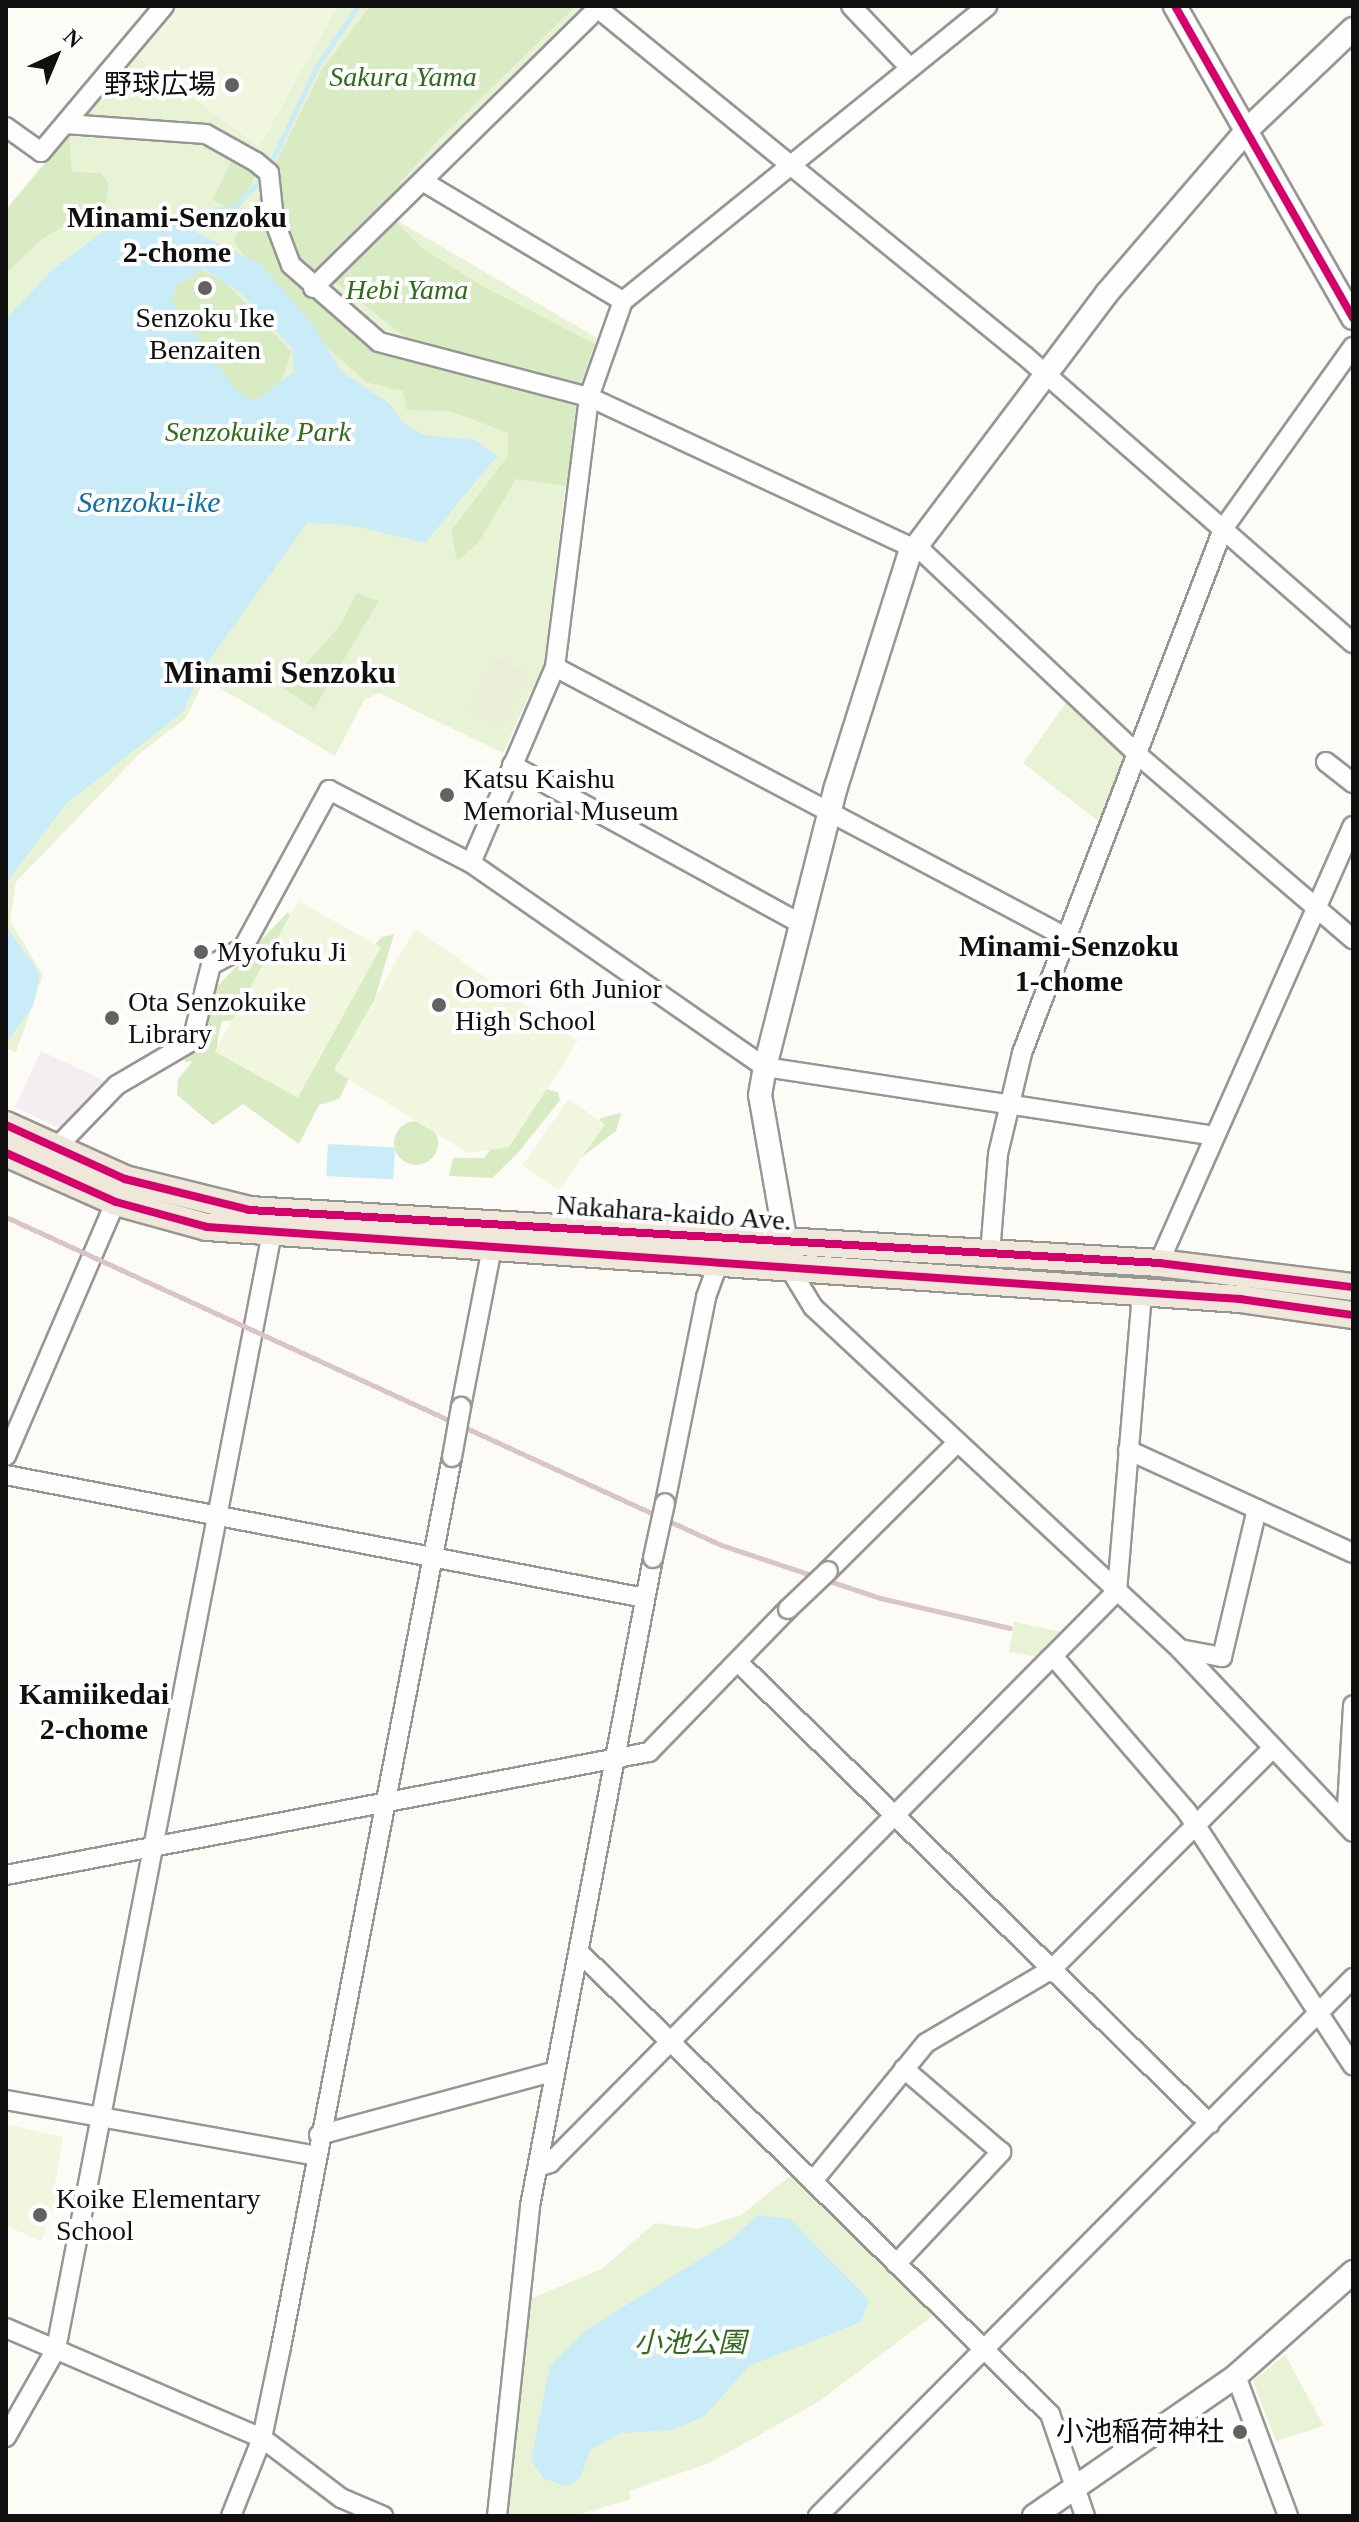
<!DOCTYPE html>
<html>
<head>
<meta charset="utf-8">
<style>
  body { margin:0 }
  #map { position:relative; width:1359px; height:2522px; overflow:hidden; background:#fcfbf6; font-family:"Times New Roman","Noto Sans JP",serif }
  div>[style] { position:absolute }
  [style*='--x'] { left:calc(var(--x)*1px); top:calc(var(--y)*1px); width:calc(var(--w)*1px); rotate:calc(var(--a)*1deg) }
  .industrial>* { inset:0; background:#f4eef2 }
  .green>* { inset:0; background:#e8f3d5 }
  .forest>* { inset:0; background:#d9ebc2; transform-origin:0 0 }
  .round { border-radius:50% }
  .cemetery>* { inset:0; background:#eaeed9; transform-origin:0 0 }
  .pitch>* { inset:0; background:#f1f7df; transform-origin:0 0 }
  .water>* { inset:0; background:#caebf8; transform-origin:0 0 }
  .stream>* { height:5px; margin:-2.5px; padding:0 2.5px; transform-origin:2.5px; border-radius:2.5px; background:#caebf8 }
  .roads { filter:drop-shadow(2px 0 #969694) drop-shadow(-2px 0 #969694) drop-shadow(0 2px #969694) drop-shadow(0 -2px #969694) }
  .minor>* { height:18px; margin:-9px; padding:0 9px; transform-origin:9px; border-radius:9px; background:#fffefe }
  .tertiary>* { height:22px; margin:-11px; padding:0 11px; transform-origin:11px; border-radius:11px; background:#fffefe }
  .primary>* { height:26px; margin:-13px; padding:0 13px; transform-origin:13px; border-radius:13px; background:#eee7da }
  .rail>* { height:5px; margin:-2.5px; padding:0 2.5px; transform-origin:2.5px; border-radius:2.5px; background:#d9c5c6 }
  .bridges { filter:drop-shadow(2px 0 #969694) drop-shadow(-2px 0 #969694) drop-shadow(0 2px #969694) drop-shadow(0 -2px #969694) }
  .minor-bridge>* { height:18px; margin:-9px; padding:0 9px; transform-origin:9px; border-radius:9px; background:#fffefe }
  .cycleway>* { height:8px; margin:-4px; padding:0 4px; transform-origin:4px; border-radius:4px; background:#d6006c }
  .dots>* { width:22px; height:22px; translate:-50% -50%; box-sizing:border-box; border:4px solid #fff; border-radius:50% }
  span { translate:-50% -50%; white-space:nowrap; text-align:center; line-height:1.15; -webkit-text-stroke:8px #fff; paint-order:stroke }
  .park-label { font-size:28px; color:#316c1c; font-style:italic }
  .poi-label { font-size:28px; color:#101010 }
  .right { translate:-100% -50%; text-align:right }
  .left { translate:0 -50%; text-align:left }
  .street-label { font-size:28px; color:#101010 }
  .neighbourhood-label { font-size:30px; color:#101010; font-weight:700 }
  .water-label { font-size:30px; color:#1170aa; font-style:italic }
  .quarter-label { font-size:32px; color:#101010; font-weight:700 }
  .frame { position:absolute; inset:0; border:8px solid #101010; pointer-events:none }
  .north { position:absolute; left:16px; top:16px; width:80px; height:80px; -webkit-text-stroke:6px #fff; paint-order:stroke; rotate:44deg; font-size:22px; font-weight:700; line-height:32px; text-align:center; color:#101010 }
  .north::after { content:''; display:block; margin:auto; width:28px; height:36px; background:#101010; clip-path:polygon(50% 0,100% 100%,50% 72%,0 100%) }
</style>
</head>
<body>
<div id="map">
  <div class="industrial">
    <div style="clip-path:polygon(41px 1051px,109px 1083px,61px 1129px,15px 1107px)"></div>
  </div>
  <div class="green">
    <div style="clip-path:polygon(173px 6px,585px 6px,381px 211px,597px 338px,576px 401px,544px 663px,503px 753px,379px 693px,364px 700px,335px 756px,205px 679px,186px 718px,139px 754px,16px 882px,10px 921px,43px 975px,16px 1052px,6px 1049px,6px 209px)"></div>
    <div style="clip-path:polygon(1066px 703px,1125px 756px,1101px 823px,1023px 763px)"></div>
    <div style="clip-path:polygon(1014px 1622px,1062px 1632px,1038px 1657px,1009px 1652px)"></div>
    <div style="clip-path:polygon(794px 2173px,935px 2314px,818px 2402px,709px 2463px,629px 2491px,631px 2499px,574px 2516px,497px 2514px,520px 2303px,602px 2269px,655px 2223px,697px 2229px,741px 2215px)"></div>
    <div style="clip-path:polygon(1285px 2355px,1324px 2426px,1276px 2441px,1253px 2381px)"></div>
  </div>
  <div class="forest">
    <div style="clip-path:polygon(370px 6px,576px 6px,441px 137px,400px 183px,407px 192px,314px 279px,283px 232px,271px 173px,321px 71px)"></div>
    <div style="clip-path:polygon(69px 136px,72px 172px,101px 173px,109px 184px,106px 204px,43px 238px,6px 273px,6px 210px)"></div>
    <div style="left:231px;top:162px;width:28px;height:42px;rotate:26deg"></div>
    <div style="clip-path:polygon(265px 187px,279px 259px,366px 345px,578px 404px,579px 488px,516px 479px,479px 542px,457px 561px,451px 531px,508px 456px,508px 433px,450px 411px,407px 410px,403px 391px,366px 382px,276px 301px,233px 240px)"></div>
    <div style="clip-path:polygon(394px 220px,423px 249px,484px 287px,595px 344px,575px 397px,405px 337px,330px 278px)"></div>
    <div style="clip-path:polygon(191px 265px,224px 281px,292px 352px,279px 387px,250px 409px,167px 304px,168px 280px)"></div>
    <div style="clip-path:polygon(357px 593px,379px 601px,314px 709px,284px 688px,339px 627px)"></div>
    <div style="clip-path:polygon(288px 912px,293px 921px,272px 968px,237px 1020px,222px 1021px,218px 1037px,217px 1052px,254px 1070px,382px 937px,394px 934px,355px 1066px,339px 1099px,319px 1105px,299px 1144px,243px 1104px,213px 1125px,177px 1095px,178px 1079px,193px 1061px,185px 1062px,184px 1051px,210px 994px)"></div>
    <div style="clip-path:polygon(539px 1087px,558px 1092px,560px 1100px,517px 1154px,492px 1178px,449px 1176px,453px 1158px,484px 1158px)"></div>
    <div style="clip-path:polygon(621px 1113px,616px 1131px,570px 1166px,601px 1118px)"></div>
    <div class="round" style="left:394px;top:1121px;width:44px;height:44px"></div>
  </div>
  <div class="cemetery">
    <div style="left:495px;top:657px;width:35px;height:60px;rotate:25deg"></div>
  </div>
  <div class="pitch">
    <div style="clip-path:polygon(167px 6px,338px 6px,259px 147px,130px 52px)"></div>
    <div style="left:298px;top:901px;width:95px;height:172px;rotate:29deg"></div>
    <div style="clip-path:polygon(415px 929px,578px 1041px,509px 1147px,467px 1153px,334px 1070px)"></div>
    <div style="left:569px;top:1099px;width:44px;height:81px;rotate:35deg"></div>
    <div style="clip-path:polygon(6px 2124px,63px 2137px,54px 2188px,61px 2191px,41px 2241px,6px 2226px)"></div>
  </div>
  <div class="water">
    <div style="clip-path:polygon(evenodd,137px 218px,177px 223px,259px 263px,311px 322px,342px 372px,390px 404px,403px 423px,424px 435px,475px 440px,497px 456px,425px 543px,350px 525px,307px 523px,201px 672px,183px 712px,66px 804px,6px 883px,6px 319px,52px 270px,105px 230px,137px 218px,204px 269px,241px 293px,292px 348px,294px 371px,262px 397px,251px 400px,236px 389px,172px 303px,175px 287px,204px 269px)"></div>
    <div style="clip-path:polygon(6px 926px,40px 974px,33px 1006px,6px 1043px)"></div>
    <div style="left:328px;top:1144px;width:67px;height:32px;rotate:3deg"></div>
    <div style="clip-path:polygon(758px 2215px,790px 2219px,869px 2300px,861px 2322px,749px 2366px,705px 2416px,671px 2430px,621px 2433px,590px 2450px,580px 2478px,568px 2487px,543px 2478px,531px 2460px,550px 2366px,586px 2330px,728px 2242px)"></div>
  </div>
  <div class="stream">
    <div style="--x:268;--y:169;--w:114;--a:-64.6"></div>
    <div style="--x:317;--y:66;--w:73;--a:-55.7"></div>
    <div style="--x:177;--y:223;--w:11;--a:-56"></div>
    <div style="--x:183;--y:214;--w:51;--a:-7.8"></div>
    <div style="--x:234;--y:207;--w:41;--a:-45"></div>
  </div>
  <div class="roads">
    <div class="minor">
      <div style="--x:595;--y:6;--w:554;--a:39.14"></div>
      <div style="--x:1025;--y:356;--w:436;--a:41.2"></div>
      <div style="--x:851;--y:6;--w:84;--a:46.4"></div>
      <div style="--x:66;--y:124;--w:140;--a:4.1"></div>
      <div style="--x:206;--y:134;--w:57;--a:29.2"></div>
      <div style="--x:256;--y:162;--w:17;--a:40"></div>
      <div style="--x:269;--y:173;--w:47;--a:83.9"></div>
      <div style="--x:274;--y:220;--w:48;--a:69.3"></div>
      <div style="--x:291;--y:265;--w:117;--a:41.2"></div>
      <div style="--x:379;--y:342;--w:217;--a:14.7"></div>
      <div style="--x:589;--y:397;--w:370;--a:25"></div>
      <div style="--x:924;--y:553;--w:294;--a:43.3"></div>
      <div style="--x:1138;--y:755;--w:283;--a:40.6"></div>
      <div style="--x:6;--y:127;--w:43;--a:35.5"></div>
      <div style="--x:41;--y:152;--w:191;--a:-49.9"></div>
      <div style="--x:424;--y:182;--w:232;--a:30.9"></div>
      <div style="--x:313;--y:288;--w:402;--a:-44.5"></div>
      <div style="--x:555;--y:667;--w:576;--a:27.86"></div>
      <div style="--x:1326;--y:762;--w:34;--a:38"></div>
      <div style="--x:512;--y:765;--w:330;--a:28.8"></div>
      <div style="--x:471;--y:863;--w:213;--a:-66.8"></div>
      <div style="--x:555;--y:667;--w:272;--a:-82.8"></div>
      <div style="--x:589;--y:397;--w:102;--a:-70.5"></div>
      <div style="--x:623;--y:301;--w:469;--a:-39"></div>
      <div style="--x:55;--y:1149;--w:89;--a:-45.9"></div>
      <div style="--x:117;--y:1085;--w:87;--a:-30.4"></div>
      <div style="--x:192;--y:1041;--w:78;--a:-76"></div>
      <div style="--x:211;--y:965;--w:36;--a:-28"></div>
      <div style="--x:243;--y:948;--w:180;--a:-61.4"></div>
      <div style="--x:329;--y:790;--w:160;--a:27.2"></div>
      <div style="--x:471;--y:863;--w:358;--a:34.8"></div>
      <div style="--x:765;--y:1067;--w:454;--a:8.7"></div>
      <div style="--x:990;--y:1254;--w:100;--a:-85.4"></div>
      <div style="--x:998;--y:1154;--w:104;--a:-76.6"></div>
      <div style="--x:1022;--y:1053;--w:561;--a:-69.01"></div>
      <div style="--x:1223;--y:529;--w:224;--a:-54.5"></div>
      <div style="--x:1159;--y:1263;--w:478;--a:-66.1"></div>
      <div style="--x:790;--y:1269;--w:44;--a:58.8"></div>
      <div style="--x:813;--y:1307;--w:502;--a:42.98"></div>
      <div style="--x:1180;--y:1649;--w:252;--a:46.6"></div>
      <div style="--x:461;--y:1407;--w:163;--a:-79"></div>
      <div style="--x:1128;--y:1450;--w:247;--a:24.6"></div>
      <div style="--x:6;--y:1456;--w:286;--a:-66.7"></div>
      <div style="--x:6;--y:1475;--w:651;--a:10.9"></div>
      <div style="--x:665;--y:1503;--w:210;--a:-78.7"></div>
      <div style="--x:706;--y:1297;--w:47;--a:-70"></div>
      <div style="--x:828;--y:1571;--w:180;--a:-44.8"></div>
      <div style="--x:1180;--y:1649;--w:43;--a:10.8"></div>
      <div style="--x:1222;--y:1657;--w:152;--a:-76.7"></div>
      <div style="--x:1053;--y:1656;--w:206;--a:49.3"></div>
      <div style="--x:1187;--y:1812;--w:303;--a:56.8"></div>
      <div style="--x:738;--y:1662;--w:660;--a:44.39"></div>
      <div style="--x:1346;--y:1824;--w:119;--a:-86.6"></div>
      <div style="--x:6;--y:1875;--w:655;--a:-10.83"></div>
      <div style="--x:649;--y:1752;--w:199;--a:-45.8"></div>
      <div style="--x:579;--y:1952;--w:660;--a:44.45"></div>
      <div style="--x:1050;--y:2414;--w:108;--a:71.1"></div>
      <div style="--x:6;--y:2100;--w:315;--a:10.2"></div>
      <div style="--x:319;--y:2135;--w:245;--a:-15.1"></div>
      <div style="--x:538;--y:2167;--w:13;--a:-18"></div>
      <div style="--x:550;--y:2163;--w:805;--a:-45.25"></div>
      <div style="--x:1117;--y:1591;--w:300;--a:-85.2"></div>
      <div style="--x:813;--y:2181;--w:178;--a:-50.7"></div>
      <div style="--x:926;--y:2043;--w:146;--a:-30.4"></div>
      <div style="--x:1052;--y:1969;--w:311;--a:-45"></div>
      <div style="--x:896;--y:2264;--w:154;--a:-46.8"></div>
      <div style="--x:1001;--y:2152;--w:128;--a:-139.4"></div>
      <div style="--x:6;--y:2328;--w:279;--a:23.3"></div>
      <div style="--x:262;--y:2438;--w:99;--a:37.2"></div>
      <div style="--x:341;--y:2498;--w:46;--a:23.2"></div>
      <div style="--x:1236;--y:2376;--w:149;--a:69.6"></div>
      <div style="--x:6;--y:2437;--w:101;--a:-60.4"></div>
      <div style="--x:56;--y:2349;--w:1137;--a:-79.05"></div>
      <div style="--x:231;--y:2516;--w:84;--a:-68.3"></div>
      <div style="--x:262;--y:2438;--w:93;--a:-78.2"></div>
      <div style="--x:281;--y:2347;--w:906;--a:-79.12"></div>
      <div style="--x:497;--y:2516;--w:312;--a:-83.9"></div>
      <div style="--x:530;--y:2206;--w:660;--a:-79.25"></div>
      <div style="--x:818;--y:2516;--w:759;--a:-45.16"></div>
    </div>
    <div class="tertiary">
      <div style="--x:1175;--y:6;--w:359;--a:60.3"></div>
      <div style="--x:788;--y:1255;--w:162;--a:-99.9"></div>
      <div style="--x:760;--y:1095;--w:28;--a:-80"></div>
      <div style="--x:765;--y:1067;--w:289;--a:-75.8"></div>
      <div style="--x:836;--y:787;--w:242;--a:-72.5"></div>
      <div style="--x:909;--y:556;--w:329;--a:-53"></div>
      <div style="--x:1107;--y:293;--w:219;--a:-49.3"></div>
      <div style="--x:1250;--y:127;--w:142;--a:-43.6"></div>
      <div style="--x:1034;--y:2516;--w:246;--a:-34.7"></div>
      <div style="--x:1236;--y:2376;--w:157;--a:-41.6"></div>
    </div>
    <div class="primary">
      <div style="--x:6;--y:1125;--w:131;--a:24.4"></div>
      <div style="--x:125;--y:1179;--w:128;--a:14"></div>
      <div style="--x:249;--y:1210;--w:912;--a:3.33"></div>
      <div style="--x:1159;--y:1263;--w:195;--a:7.1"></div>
      <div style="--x:6;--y:1153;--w:120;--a:24"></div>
      <div style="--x:116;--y:1202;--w:94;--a:15.4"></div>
      <div style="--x:207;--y:1227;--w:1036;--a:3.99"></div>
      <div style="--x:1240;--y:1299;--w:114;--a:8.1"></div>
    </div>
  </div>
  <div class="rail">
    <div style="--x:6;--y:1217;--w:787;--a:24.64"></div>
    <div style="--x:721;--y:1545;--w:168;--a:18.4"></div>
    <div style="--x:880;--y:1598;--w:133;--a:13"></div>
  </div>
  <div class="bridges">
    <div class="minor-bridge">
      <div style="--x:452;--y:1457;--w:51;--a:-79.8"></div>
      <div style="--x:653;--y:1558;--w:56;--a:-77.7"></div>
      <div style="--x:788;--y:1609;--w:55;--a:-43.5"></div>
    </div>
  </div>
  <div class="cycleway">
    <div style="--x:1175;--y:6;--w:359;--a:60.3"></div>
    <div style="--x:6;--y:1125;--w:131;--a:24.4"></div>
    <div style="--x:125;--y:1179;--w:128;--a:14"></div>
    <div style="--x:249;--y:1210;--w:912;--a:3.33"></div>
    <div style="--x:1159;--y:1263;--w:195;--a:7.1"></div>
    <div style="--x:6;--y:1153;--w:120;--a:24"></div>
    <div style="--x:116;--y:1202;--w:94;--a:15.4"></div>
    <div style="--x:207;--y:1227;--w:1036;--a:3.99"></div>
    <div style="--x:1240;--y:1299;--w:114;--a:8.1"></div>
  </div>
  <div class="dots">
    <div style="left:232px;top:85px;background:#636260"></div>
    <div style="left:205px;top:288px;background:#636260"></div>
    <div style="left:447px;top:795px;background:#636260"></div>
    <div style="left:201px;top:952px;background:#636260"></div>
    <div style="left:439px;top:1005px;background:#636260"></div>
    <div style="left:112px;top:1018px;background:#636260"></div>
    <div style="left:40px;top:2215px;background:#636260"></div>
    <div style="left:1240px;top:2432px;background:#636260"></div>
  </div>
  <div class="park-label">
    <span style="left:403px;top:77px">Sakura Yama</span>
    <span style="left:407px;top:290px">Hebi Yama</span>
    <span style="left:258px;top:432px">Senzokuike Park</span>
    <span style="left:690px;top:2343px">小池公園</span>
  </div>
  <div class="poi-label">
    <span class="right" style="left:216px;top:85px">野球広場</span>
    <span style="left:205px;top:334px">Senzoku Ike<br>Benzaiten</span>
    <span class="left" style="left:463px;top:795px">Katsu Kaishu<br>Memorial Museum</span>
    <span class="left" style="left:217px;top:952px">Myofuku Ji</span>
    <span class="left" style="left:455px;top:1005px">Oomori 6th Junior<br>High School</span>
    <span class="left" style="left:128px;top:1018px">Ota Senzokuike<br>Library</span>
    <span class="left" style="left:56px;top:2215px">Koike Elementary<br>School</span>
    <span class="right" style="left:1224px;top:2432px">小池稲荷神社</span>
  </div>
  <div class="street-label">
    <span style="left:674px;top:1213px;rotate:4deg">Nakahara-kaido Ave.</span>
  </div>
  <div class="neighbourhood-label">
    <span style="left:177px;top:234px">Minami-Senzoku<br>2-chome</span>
    <span style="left:1069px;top:963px">Minami-Senzoku<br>1-chome</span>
    <span style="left:94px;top:1711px">Kamiikedai<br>2-chome</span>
  </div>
  <div class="water-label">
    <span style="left:149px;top:502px">Senzoku-ike</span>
  </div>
  <div class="quarter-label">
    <span style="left:280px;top:672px">Minami Senzoku</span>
  </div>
  <div class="frame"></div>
  <div class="north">N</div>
</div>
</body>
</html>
